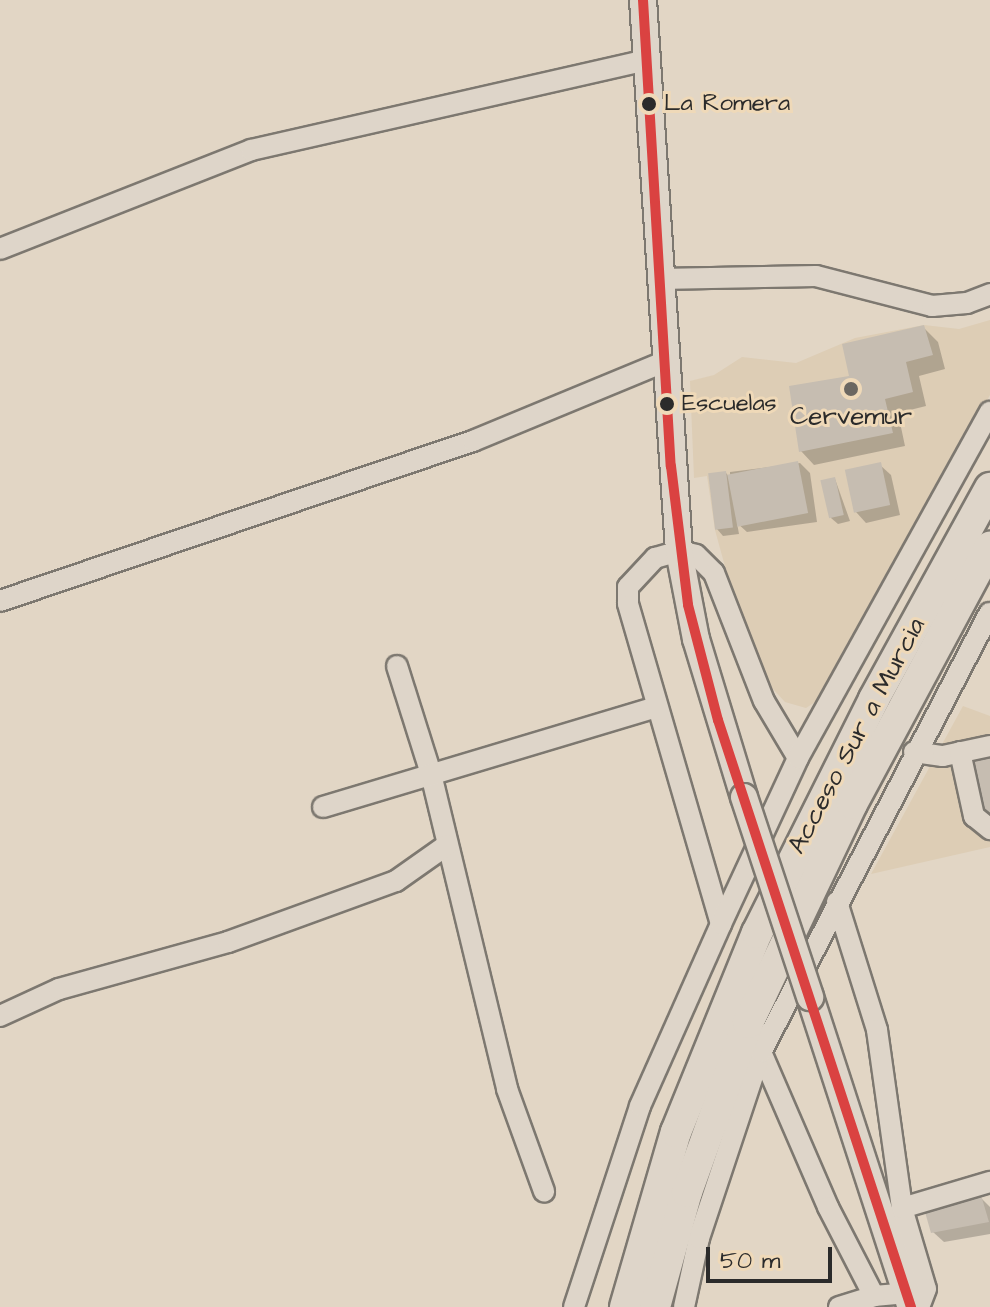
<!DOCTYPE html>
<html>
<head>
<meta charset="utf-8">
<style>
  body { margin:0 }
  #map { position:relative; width:990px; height:1307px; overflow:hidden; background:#e2d6c5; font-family:"Architects Daughter",sans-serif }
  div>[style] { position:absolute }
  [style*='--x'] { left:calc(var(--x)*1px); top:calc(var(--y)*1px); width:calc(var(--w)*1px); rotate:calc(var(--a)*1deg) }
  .built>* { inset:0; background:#ddcdb5 }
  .shadow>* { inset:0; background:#0003 }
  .building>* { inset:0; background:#c6bdb1; transform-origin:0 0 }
  .roads { filter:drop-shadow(2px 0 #7d7870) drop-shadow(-2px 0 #7d7870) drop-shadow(0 2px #7d7870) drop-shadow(0 -2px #7d7870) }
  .minor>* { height:20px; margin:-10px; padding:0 10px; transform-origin:10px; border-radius:10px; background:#ded5c9 }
  .major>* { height:26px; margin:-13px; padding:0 13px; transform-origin:13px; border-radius:13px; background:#ded5c9 }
  .highway>* { height:30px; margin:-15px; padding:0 15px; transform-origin:15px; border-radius:15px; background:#ded5c9 }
  .bridges { filter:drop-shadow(2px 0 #7d7870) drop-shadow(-2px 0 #7d7870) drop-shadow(0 2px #7d7870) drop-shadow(0 -2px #7d7870) }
  .major-bridge>* { height:26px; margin:-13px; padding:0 13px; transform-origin:13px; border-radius:13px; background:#ded5c9 }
  .bus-1>* { height:10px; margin:-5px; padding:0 5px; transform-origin:5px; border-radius:5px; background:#da4241 }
  .dots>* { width:22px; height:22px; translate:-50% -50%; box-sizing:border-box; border:4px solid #efd9b8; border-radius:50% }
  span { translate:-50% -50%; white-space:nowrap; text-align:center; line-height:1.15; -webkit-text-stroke:6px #efd9b8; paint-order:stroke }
  .bus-label { font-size:24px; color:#2b2b2b }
  .left { translate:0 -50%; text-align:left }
  .poi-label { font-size:26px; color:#2b2b2b }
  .street-label { font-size:26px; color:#2b2b2b }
  .scale { position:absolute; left:706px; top:1247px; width:126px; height:36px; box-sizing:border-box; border:4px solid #2b2b2b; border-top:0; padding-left:10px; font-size:24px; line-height:28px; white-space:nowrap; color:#2b2b2b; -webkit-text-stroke:6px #efd9b8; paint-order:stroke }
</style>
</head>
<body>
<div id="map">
  <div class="built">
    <div style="clip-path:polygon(990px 320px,990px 395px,824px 696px,806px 708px,785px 702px,772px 688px,735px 603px,715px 530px,707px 476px,694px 478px,690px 381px,714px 375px,742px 357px,796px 363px,855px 338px,924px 325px,959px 329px)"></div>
    <div style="clip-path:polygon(963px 706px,990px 716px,990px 847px,871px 874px)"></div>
  </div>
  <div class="shadow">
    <div style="clip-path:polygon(924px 328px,938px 342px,945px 369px,919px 376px,926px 406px,898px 413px,905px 446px,814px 465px,801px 451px,851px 377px)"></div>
    <div style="clip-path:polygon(800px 463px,810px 473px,817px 522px,747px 532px,737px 523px,739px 534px,723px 536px,717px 529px,726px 473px,730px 478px,730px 472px)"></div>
    <div style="clip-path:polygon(880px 465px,891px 475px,900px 515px,866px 523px,856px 512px)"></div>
    <div style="clip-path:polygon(835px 479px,850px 521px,838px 524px,831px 518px)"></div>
    <div style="clip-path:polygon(980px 1197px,990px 1207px,990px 1234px,944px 1242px,933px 1232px)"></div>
  </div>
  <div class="building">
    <div style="clip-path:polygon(924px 325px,933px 355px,906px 362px,913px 392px,885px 399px,893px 433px,799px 452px,789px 386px,849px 376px,842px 344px)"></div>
    <div style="left:798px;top:461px;width:53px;height:72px;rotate:79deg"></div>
    <div style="left:881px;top:462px;width:44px;height:37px;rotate:78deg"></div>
    <div style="left:726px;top:471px;width:57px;height:18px;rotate:83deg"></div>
    <div style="left:835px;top:477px;width:39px;height:15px;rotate:77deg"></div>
    <div style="clip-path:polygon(990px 758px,990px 813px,985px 814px,973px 762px)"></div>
    <div style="clip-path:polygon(981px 1195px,989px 1222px,931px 1233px,925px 1212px)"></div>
  </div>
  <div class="roads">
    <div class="minor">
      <div style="--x:0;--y:249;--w:270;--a:-21.5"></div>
      <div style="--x:251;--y:150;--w:405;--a:-12.8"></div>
      <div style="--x:659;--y:279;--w:157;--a:-1.1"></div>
      <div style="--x:816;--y:276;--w:120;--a:14.5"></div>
      <div style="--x:932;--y:306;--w:35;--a:-5"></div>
      <div style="--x:967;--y:303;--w:25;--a:-21"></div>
      <div style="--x:0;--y:601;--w:499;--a:-18.7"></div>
      <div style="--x:473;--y:441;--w:207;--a:-22.5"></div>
      <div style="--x:397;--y:666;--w:113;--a:72.5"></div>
      <div style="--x:431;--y:774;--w:324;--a:76.4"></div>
      <div style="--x:507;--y:1089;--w:109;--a:70.1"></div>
      <div style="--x:914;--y:752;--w:29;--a:8"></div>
      <div style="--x:943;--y:756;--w:48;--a:-12"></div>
      <div style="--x:960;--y:752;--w:66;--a:77.7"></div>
      <div style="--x:974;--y:816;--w:21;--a:39"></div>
      <div style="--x:323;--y:807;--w:349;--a:-16.7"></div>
      <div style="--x:837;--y:902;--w:134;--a:72.6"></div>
      <div style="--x:877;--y:1030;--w:180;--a:82"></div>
      <div style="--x:902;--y:1208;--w:84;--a:73.5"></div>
      <div style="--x:926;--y:1289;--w:19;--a:111"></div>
      <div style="--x:721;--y:924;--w:334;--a:-106.2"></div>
      <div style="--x:628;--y:603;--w:16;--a:-90"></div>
      <div style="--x:628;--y:587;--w:40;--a:-47"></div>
      <div style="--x:655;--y:558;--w:25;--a:-16"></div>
      <div style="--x:679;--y:551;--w:17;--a:13"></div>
      <div style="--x:696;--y:555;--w:25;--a:45"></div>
      <div style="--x:714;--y:573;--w:137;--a:68.7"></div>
      <div style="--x:764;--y:701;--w:66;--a:59.2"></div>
      <div style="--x:0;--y:1016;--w:65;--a:-24.6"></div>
      <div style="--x:59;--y:989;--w:175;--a:-15.5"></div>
      <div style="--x:228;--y:942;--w:179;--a:-20"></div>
      <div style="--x:396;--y:881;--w:62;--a:-35.2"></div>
      <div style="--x:761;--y:1052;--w:169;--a:66.6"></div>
      <div style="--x:828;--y:1207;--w:100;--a:62.7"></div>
      <div style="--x:874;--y:1296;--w:33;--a:-5"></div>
      <div style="--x:902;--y:1208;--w:92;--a:-16.5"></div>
      <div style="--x:574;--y:1307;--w:212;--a:-71.8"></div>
      <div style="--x:640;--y:1106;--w:199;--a:-66"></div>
      <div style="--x:721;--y:924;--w:183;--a:-65.1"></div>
      <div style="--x:798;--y:758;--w:396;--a:-61"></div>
      <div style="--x:684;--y:1307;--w:71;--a:-77.7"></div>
      <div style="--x:699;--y:1238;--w:196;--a:-71.6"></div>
      <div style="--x:761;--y:1052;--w:495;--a:-62.5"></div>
      <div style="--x:839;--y:1307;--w:37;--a:-17"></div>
    </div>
    <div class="major">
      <div style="--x:643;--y:0;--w:552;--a:86.26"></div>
      <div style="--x:679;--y:551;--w:90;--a:79.1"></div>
      <div style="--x:696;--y:639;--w:165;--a:73.1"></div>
      <div style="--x:810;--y:997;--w:326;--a:72"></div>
    </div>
    <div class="highway">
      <div style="--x:625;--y:1307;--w:182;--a:-73.8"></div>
      <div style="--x:676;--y:1132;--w:215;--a:-67.9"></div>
      <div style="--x:757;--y:933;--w:262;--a:-63.4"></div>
      <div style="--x:874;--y:699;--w:241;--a:-61.2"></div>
      <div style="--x:655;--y:1307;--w:119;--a:-74.5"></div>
      <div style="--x:687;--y:1192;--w:180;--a:-70.2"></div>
      <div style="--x:748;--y:1023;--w:242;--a:-64.6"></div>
      <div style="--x:852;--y:804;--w:292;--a:-61.8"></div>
    </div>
  </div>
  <div class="bridges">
    <div class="major-bridge">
      <div style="--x:744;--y:797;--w:211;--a:71.7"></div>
    </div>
  </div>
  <div class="bus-1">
    <div style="--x:643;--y:0;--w:467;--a:86.6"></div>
    <div style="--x:671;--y:466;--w:140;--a:83"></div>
    <div style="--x:688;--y:605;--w:119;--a:75.4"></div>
    <div style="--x:718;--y:720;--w:618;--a:71.8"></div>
  </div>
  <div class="dots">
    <div style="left:649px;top:104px;background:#2b2b2b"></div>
    <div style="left:851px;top:389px;background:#6b6761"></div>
    <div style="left:667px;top:404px;background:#2b2b2b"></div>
  </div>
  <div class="bus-label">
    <span class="left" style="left:664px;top:104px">La Romera</span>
    <span class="left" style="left:682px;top:404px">Escuelas</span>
  </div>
  <div class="poi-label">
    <span style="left:851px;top:417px">Cervemur</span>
  </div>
  <div class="street-label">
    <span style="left:857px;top:736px;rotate:-62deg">Acceso Sur a Murcia</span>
  </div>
  <div class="scale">50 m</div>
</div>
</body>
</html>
